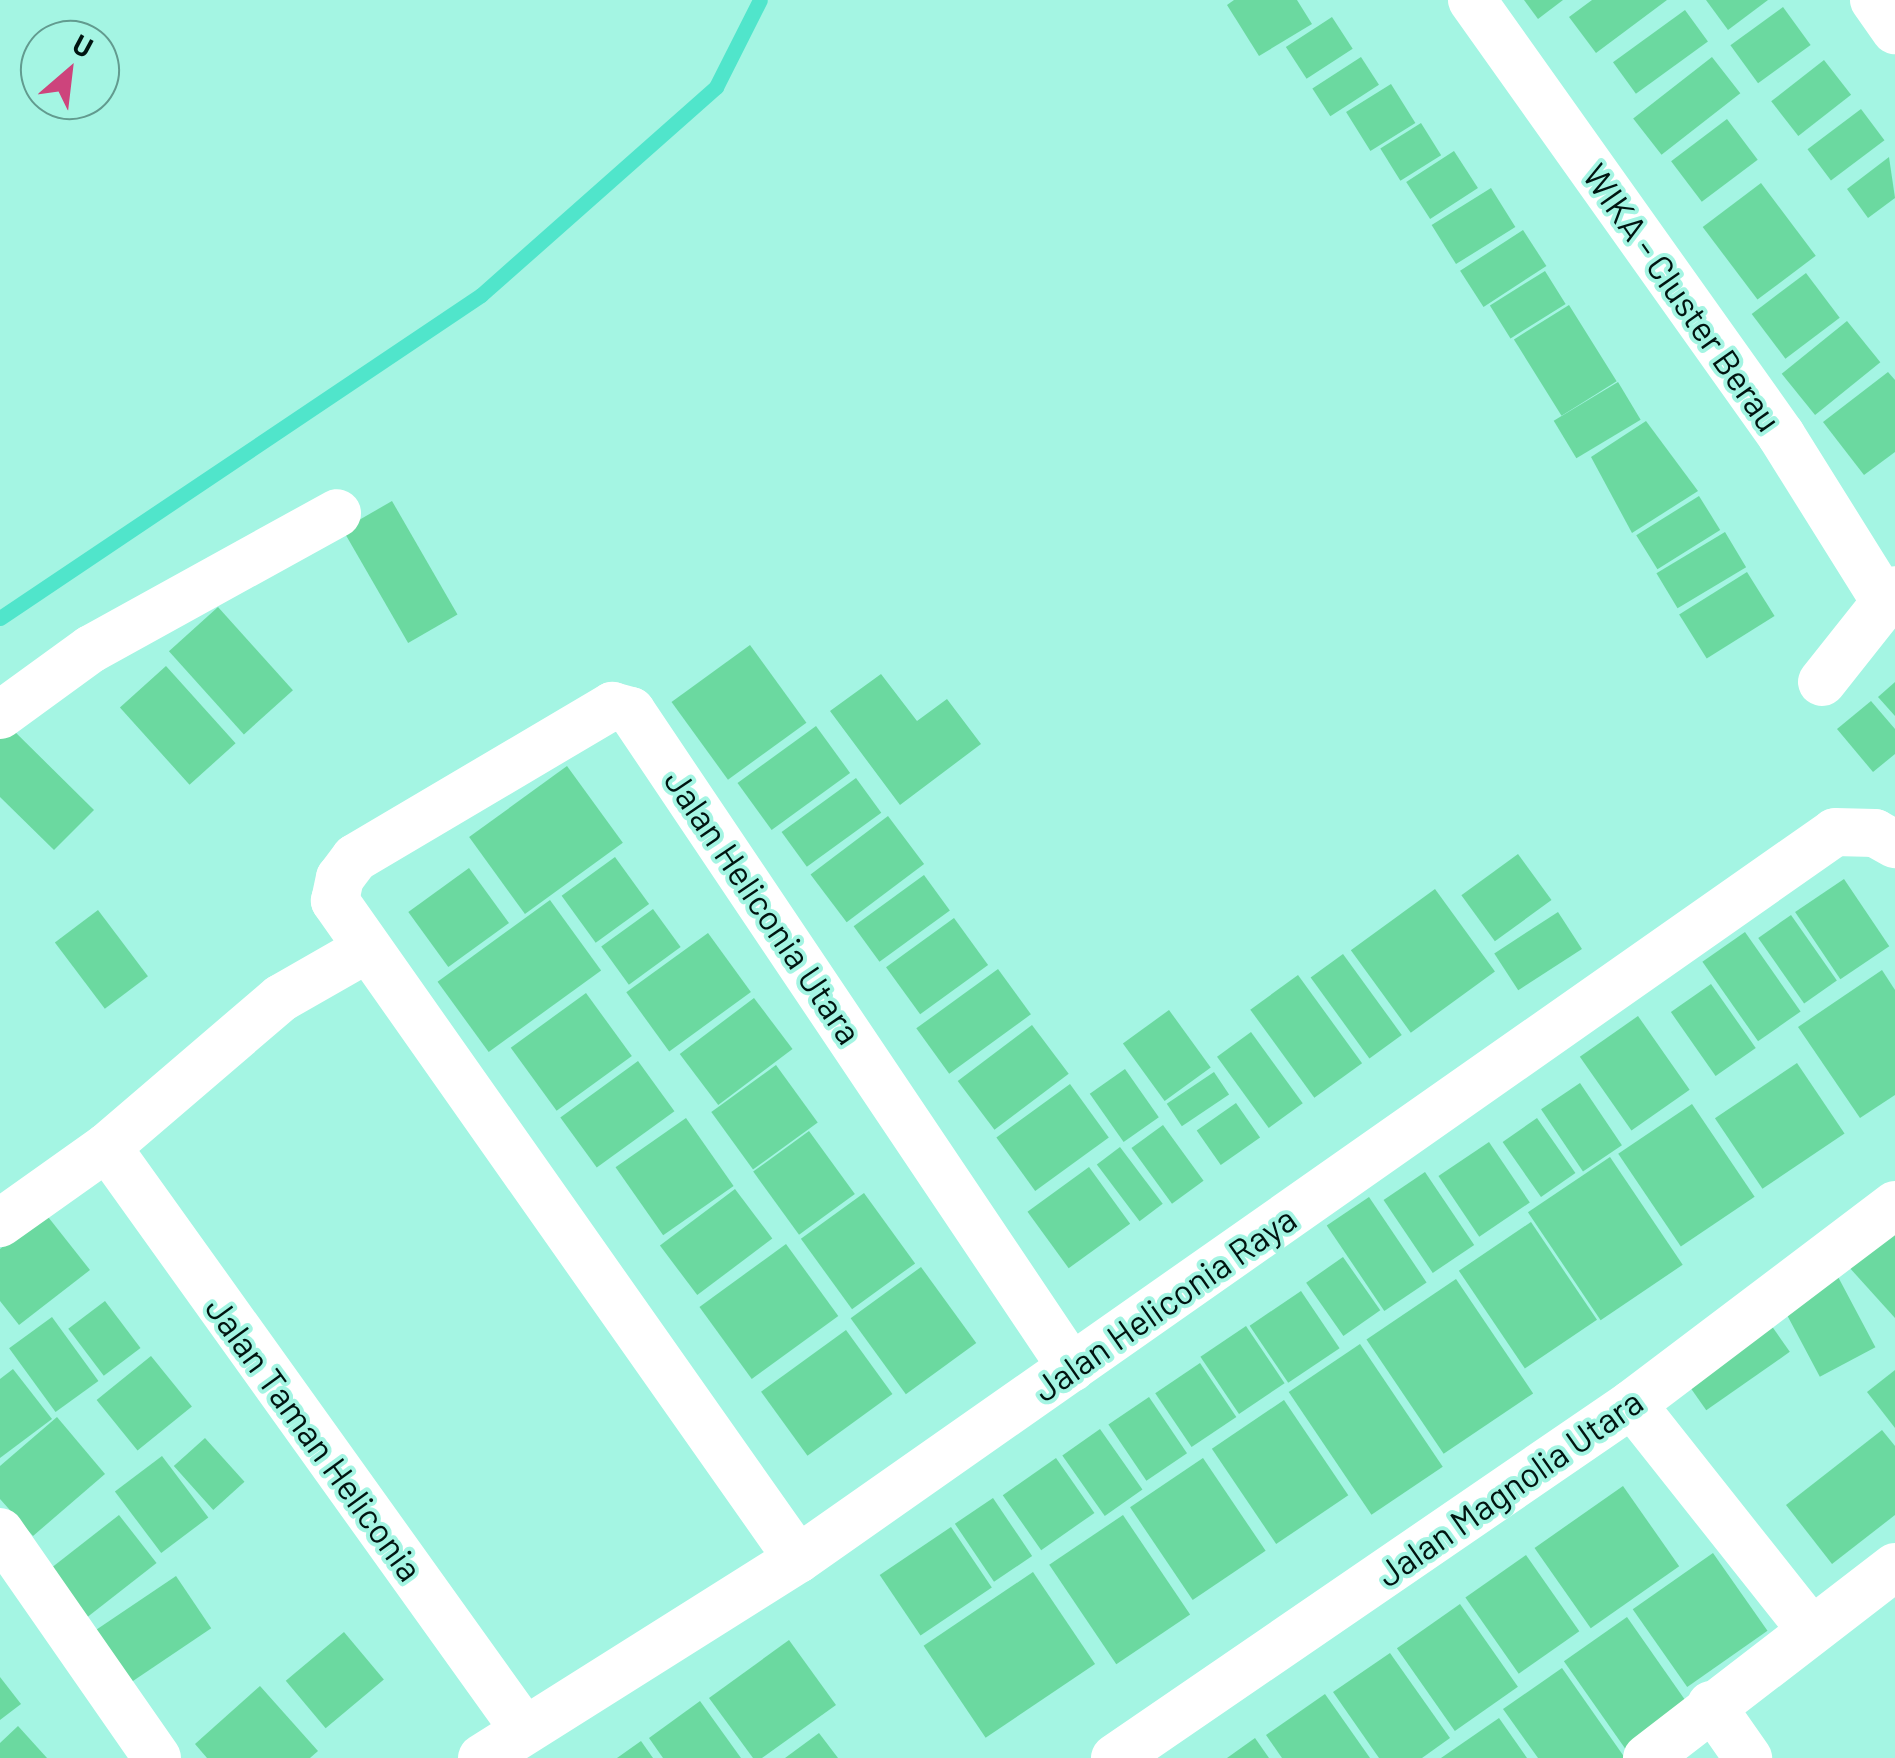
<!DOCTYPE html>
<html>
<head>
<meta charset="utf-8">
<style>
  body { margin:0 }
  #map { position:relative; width:1895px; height:1758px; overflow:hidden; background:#a4f5e3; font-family:Barlow,sans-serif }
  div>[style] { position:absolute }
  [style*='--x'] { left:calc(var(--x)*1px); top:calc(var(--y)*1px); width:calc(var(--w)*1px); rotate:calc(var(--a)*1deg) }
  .stream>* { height:15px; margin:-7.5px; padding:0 7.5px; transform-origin:7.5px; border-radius:7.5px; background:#50e5cb }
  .building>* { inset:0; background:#6bd9a0; transform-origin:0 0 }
  .minor>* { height:48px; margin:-24px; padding:0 24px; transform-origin:24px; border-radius:24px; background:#fff }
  span { translate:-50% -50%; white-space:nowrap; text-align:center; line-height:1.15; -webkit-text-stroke:8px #a4f5e3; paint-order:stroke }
  .street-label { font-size:35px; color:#001511 }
  .north { position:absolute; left:20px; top:20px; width:100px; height:100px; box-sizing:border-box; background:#a4f5e3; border:2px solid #629b8f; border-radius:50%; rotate:28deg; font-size:28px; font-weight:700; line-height:40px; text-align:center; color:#001511 }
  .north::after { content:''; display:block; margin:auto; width:35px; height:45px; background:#cd447c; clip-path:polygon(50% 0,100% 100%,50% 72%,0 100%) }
</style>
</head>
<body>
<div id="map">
  <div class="stream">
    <div style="--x:0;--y:618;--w:579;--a:-33.88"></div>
    <div style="--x:481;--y:295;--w:314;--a:-41.5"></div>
    <div style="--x:716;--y:87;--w:97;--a:-63.2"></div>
  </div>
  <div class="building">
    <div style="clip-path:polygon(1234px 0,1297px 0,1312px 24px,1259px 56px,1227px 5px)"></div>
    <div style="clip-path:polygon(1524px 0,1563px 0,1538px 19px)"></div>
    <div style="clip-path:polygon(1592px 0,1667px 0,1596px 53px,1569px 17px)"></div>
    <div style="clip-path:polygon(1706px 0,1768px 0,1728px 30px)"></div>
    <div style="left:1783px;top:7px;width:47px;height:65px;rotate:54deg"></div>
    <div style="left:1685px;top:10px;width:39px;height:89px;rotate:54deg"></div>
    <div style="left:1332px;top:17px;width:38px;height:55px;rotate:57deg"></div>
    <div style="left:1361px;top:57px;width:33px;height:58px;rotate:57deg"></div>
    <div style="left:1712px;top:57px;width:46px;height:100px;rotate:52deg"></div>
    <div style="left:1824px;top:60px;width:44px;height:67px;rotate:52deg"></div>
    <div style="left:1391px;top:84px;width:46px;height:53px;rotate:58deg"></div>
    <div style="left:1861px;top:109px;width:39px;height:67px;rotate:53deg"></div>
    <div style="left:1727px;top:119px;width:51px;height:70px;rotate:53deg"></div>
    <div style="left:1421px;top:123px;width:38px;height:48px;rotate:58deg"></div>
    <div style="left:1454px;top:151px;width:44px;height:57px;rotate:57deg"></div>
    <div style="clip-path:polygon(1889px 157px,1895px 198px,1868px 218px,1847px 189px)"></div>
    <div style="left:1761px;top:183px;width:91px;height:73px;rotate:53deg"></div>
    <div style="left:1491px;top:188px;width:46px;height:70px;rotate:58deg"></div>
    <div style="left:1523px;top:230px;width:43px;height:75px;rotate:57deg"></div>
    <div style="left:1545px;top:271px;width:39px;height:65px;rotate:58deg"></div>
    <div style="left:1806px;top:273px;width:56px;height:68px;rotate:53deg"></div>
    <div style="left:1569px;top:305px;width:90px;height:65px;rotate:58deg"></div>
    <div style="left:1847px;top:321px;width:53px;height:84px;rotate:51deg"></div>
    <div style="clip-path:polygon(1888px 372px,1895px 380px,1895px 452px,1864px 475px,1823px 422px)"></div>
    <div style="left:1618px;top:382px;width:44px;height:75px;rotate:59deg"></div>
    <div style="clip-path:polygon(1646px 421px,1698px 491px,1632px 533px,1591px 457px)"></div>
    <div style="left:1699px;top:496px;width:40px;height:74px;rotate:58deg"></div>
    <div style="left:392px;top:501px;width:131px;height:57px;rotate:60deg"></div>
    <div style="left:1725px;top:532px;width:41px;height:80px;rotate:59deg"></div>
    <div style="left:1747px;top:572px;width:52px;height:80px;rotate:58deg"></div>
    <div style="left:218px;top:607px;width:112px;height:66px;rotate:48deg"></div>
    <div style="left:750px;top:645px;width:96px;height:97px;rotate:54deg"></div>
    <div style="left:166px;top:666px;width:104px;height:62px;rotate:48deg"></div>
    <div style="clip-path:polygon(881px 674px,917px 721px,947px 699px,981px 744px,900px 805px,830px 711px)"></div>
    <div style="clip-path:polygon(1895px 682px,1895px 716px,1878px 697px)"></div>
    <div style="clip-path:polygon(1871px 701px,1895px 729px,1895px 754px,1873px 772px,1837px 729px)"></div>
    <div style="clip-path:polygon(6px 723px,94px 810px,54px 850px,0 797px,0 730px)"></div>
    <div style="left:816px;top:726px;width:58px;height:97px;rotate:54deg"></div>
    <div style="left:567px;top:766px;width:95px;height:121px;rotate:54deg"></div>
    <div style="left:856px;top:778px;width:43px;height:92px;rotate:54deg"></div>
    <div style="left:888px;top:816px;width:60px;height:97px;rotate:53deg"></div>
    <div style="left:1518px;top:854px;width:57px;height:70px;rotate:54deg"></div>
    <div style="left:615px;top:857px;width:58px;height:66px;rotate:54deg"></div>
    <div style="left:469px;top:868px;width:68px;height:75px;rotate:54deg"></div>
    <div style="left:924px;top:875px;width:44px;height:87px;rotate:54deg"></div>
    <div style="left:1844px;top:879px;width:81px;height:59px;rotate:56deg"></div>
    <div style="left:1435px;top:889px;width:102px;height:104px;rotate:54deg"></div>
    <div style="left:550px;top:900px;width:87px;height:139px;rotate:54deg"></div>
    <div style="left:653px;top:909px;width:47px;height:64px;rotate:54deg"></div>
    <div style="left:98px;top:910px;width:83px;height:54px;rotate:53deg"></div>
    <div style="left:1558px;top:912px;width:44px;height:76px;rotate:57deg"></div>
    <div style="left:1791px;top:915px;width:80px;height:40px;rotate:55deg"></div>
    <div style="left:954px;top:918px;width:58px;height:84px;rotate:54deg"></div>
    <div style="left:1745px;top:932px;width:97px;height:52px;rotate:55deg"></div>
    <div style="left:708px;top:933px;width:73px;height:101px;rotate:54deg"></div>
    <div style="left:1343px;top:954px;width:100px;height:40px;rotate:54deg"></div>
    <div style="left:998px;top:969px;width:56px;height:101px;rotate:54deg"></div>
    <div style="clip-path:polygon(1882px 970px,1895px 990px,1895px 1095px,1860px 1118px,1798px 1027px)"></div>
    <div style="left:1298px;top:975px;width:109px;height:59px;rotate:54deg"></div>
    <div style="left:1711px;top:984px;width:78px;height:49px;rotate:55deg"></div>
    <div style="left:586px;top:993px;width:78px;height:93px;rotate:54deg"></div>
    <div style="left:754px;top:998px;width:64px;height:93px;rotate:53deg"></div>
    <div style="left:1169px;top:1010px;width:71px;height:57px;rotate:54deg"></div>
    <div style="left:1638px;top:1016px;width:90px;height:71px;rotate:55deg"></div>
    <div style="left:1032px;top:1025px;width:61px;height:93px;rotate:53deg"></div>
    <div style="left:1251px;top:1032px;width:88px;height:42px;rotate:54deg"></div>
    <div style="left:638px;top:1061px;width:62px;height:96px;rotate:54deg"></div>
    <div style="left:1797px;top:1063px;width:85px;height:99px;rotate:56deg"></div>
    <div style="left:776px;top:1065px;width:71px;height:80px;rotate:54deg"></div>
    <div style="left:1125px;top:1069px;width:59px;height:43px;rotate:55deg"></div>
    <div style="left:1214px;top:1072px;width:27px;height:57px;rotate:56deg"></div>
    <div style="left:1580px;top:1083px;width:75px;height:47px;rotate:56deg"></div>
    <div style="left:1070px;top:1084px;width:66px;height:91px;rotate:54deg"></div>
    <div style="left:1236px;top:1103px;width:42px;height:48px;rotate:55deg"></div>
    <div style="left:1692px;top:1104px;width:112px;height:89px;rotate:56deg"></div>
    <div style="left:686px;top:1118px;width:83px;height:86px;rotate:55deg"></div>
    <div style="left:1537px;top:1118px;width:67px;height:42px;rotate:55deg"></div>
    <div style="left:1163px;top:1125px;width:69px;height:39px;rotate:54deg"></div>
    <div style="left:809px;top:1131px;width:78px;height:69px;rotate:54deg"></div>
    <div style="left:1489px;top:1142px;width:73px;height:61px;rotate:56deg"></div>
    <div style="left:1120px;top:1147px;width:71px;height:29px;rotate:53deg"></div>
    <div style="left:1610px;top:1157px;width:130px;height:99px;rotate:56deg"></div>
    <div style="left:1089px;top:1167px;width:70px;height:76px;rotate:54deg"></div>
    <div style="left:1425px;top:1172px;width:88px;height:50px;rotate:56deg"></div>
    <div style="left:735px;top:1189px;width:62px;height:94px;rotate:53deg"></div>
    <div style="left:864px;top:1193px;width:87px;height:78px;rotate:54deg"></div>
    <div style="left:1369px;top:1197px;width:103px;height:51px;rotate:56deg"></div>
    <div style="clip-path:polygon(45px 1213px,90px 1270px,19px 1325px,0 1301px,0 1249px)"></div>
    <div style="left:1531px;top:1222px;width:118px;height:87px;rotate:56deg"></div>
    <div style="clip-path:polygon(1895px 1224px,1895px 1318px,1848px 1266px)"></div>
    <div style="left:786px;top:1244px;width:89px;height:107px;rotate:54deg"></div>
    <div style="left:1343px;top:1257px;width:65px;height:45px;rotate:55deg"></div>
    <div style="left:921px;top:1267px;width:94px;height:87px;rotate:54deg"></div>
    <div style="left:1836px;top:1273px;width:84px;height:63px;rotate:62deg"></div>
    <div style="left:1456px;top:1279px;width:138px;height:108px;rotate:56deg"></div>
    <div style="left:1301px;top:1291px;width:69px;height:62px;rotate:56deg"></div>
    <div style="left:105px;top:1301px;width:59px;height:46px;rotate:53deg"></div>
    <div style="left:1764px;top:1315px;width:45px;height:102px;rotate:55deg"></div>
    <div style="left:52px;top:1317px;width:79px;height:53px;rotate:54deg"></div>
    <div style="left:1246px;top:1326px;width:69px;height:55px;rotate:56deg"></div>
    <div style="left:846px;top:1330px;width:79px;height:105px;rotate:54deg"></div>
    <div style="left:1360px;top:1344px;width:148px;height:86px;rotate:56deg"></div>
    <div style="left:151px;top:1356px;width:65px;height:70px;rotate:51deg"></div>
    <div style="left:1200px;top:1363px;width:65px;height:54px;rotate:56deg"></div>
    <div style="clip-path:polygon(13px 1369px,52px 1419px,0 1458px,0 1379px)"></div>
    <div style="clip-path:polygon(1895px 1370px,1895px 1428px,1867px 1392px)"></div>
    <div style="left:1149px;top:1397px;width:68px;height:49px;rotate:56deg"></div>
    <div style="left:1284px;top:1400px;width:115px;height:87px;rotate:56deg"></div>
    <div style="clip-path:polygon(57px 1417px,105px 1474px,33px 1536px,0 1499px,0 1466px)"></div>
    <div style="left:1100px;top:1429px;width:74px;height:46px;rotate:55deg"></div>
    <div style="clip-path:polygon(1882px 1430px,1895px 1446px,1895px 1515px,1832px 1564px,1786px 1505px)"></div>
    <div style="left:205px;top:1438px;width:59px;height:42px;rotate:48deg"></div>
    <div style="left:162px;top:1456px;width:77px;height:59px;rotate:53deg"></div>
    <div style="left:1056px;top:1458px;width:67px;height:65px;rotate:55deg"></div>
    <div style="left:1203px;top:1458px;width:112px;height:88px;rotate:56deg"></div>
    <div style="left:1623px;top:1486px;width:98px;height:108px;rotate:55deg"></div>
    <div style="left:993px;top:1498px;width:70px;height:46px;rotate:56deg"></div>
    <div style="left:119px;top:1515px;width:61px;height:95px;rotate:52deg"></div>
    <div style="left:1123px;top:1515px;width:120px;height:89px;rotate:56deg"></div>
    <div style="left:951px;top:1527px;width:73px;height:86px;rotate:56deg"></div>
    <div style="left:1713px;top:1553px;width:95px;height:98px;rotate:55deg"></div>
    <div style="left:1526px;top:1555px;width:93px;height:74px;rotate:55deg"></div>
    <div style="left:1033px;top:1572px;width:111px;height:132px;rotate:56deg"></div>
    <div style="left:176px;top:1576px;width:63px;height:98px;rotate:56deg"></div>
    <div style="left:1460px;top:1604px;width:101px;height:77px;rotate:55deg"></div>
    <div style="left:1627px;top:1617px;width:111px;height:77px;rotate:55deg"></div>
    <div style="left:344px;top:1632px;width:62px;height:76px;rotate:50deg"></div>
    <div style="clip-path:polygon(789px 1640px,836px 1705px,762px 1758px,753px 1758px,709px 1698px)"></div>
    <div style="clip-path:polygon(1390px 1653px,1450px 1738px,1422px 1758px,1379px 1758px,1333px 1692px)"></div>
    <div style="clip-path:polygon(1562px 1668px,1625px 1758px,1538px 1758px,1503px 1709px)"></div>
    <div style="clip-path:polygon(0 1677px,21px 1704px,0 1720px)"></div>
    <div style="clip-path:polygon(260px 1686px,318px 1751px,310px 1758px,207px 1758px,195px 1744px)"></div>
    <div style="clip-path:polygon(1325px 1694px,1370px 1758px,1282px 1758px,1266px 1735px)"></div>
    <div style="clip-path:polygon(700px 1701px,741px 1758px,663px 1758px,649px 1738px)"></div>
    <div style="clip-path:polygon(1499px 1718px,1527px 1758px,1441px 1758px)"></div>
    <div style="clip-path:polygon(18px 1726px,47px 1758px,0 1758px,0 1743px)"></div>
    <div style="clip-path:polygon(819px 1733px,838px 1758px,785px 1758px)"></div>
    <div style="clip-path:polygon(1255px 1738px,1269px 1758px,1227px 1758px)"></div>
    <div style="clip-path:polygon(641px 1741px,653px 1758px,617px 1758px)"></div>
  </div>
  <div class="minor">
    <div style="--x:1472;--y:0;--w:534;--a:54.61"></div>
    <div style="--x:1781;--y:435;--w:195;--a:58"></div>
    <div style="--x:1874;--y:0;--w:37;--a:55"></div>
    <div style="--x:1822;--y:682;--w:117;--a:-51.6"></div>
    <div style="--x:0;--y:715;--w:112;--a:-36"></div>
    <div style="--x:91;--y:649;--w:281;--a:-28.9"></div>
    <div style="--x:107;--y:1147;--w:715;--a:54.4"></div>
    <div style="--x:0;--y:1223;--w:131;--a:-35.4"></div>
    <div style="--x:107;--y:1147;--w:229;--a:-40.6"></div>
    <div style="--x:281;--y:998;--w:99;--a:-29.7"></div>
    <div style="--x:1632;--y:1404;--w:288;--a:51.6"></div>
    <div style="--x:0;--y:1532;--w:275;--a:55.2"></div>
    <div style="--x:798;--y:1559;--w:805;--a:-125.13"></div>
    <div style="--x:335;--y:901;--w:24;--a:-78"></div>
    <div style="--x:340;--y:878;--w:25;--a:-53"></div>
    <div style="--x:355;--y:858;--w:299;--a:-30.6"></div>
    <div style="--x:612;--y:706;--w:20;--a:15"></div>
    <div style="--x:631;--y:711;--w:791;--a:56.13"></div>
    <div style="--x:1711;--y:1705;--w:65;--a:55.1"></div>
    <div style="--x:482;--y:1758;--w:373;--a:-32.2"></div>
    <div style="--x:798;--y:1559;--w:1266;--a:-35.03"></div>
    <div style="--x:1835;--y:832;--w:40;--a:1.4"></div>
    <div style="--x:1875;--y:833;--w:23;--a:29"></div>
    <div style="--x:1115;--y:1758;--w:627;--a:-34.4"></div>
    <div style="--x:1632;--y:1404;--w:330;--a:-37.1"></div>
    <div style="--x:1647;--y:1758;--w:313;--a:-37.6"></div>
  </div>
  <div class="street-label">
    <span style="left:1683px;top:297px;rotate:55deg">WIKA - Cluster Berau</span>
    <span style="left:764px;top:906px;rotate:56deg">Jalan Heliconia Utara</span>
    <span style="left:1164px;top:1303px;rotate:-35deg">Jalan Heliconia Raya</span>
    <span style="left:315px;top:1438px;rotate:54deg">Jalan Taman Heliconia</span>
    <span style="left:1509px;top:1487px;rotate:-35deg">Jalan Magnolia Utara</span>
  </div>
  <div class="north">U</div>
</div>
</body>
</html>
